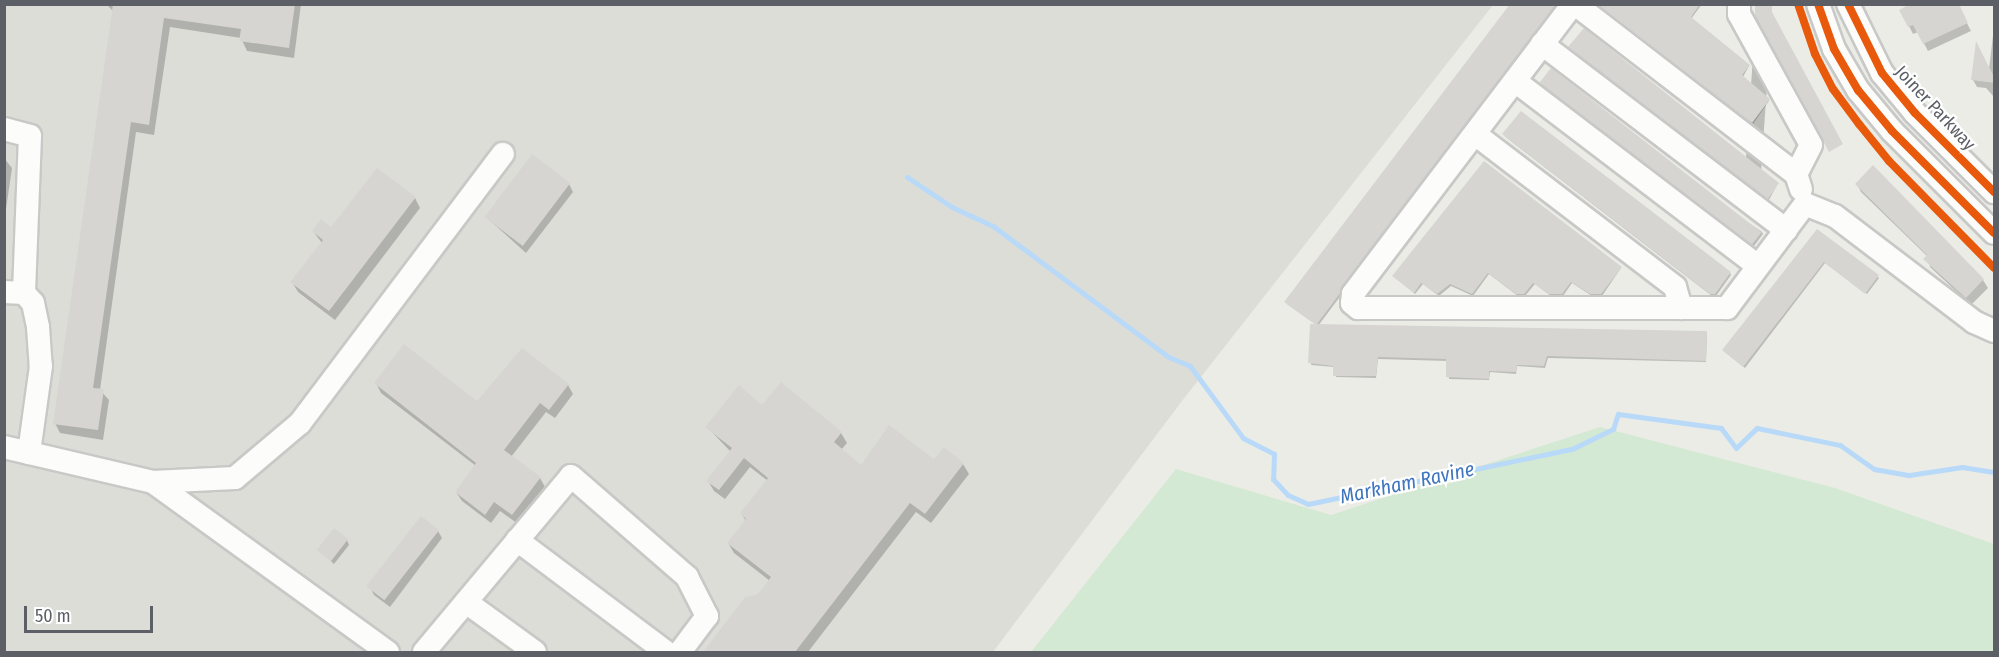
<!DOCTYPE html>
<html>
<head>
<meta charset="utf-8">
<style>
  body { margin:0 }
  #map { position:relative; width:1999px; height:657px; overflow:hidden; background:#ecece7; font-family:"Fira Sans Condensed",sans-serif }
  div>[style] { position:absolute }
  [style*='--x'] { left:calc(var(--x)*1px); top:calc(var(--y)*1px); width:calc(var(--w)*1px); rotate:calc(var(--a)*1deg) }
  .industrial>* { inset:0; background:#ddddd8 }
  .green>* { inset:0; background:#d3e9d3 }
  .shadow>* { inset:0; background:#0003; transform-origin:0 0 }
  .stream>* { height:5px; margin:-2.5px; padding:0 2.5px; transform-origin:2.5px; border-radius:2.5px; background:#b9d9f8 }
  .building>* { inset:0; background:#d6d5d2; transform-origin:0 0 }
  .roads { filter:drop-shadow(2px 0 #c8c9c7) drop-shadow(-2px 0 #c8c9c7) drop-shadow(0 2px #c8c9c7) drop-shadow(0 -2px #c8c9c7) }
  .minor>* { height:22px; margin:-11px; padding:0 11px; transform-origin:11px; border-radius:11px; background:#fcfcfb }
  .cycleway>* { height:8px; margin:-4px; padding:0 4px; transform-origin:4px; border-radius:4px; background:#e8590c }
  span { translate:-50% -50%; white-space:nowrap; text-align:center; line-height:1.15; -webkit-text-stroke:4.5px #fff; paint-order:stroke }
  .street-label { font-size:18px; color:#5c5f65 }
  .water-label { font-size:20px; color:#3f75be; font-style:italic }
  .frame { position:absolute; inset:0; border:6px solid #5c5f65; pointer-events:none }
  .scale { position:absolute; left:24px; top:606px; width:129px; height:27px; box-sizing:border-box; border:3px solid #5c5f65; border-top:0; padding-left:8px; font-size:18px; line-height:21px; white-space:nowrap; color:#5c5f65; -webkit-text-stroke:4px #fff; paint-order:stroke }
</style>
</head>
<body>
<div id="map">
  <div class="industrial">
    <div style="clip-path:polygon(4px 5px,1493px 5px,1182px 401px,993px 652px,5px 652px)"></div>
  </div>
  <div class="green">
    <div style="clip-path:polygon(1600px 427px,1835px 488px,1994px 544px,1994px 652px,1031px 652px,1176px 469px,1331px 515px)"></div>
  </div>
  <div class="shadow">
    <div style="clip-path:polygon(106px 4px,301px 4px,294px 58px,247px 51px,241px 38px,170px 27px,154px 135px,136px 132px,100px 390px,109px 400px,103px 440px,60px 433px,55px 423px,113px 11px)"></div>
    <div style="clip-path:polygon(1512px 4px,1560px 4px,1318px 326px,1707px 334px,1706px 362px,1548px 358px,1545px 368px,1517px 366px,1516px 374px,1490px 372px,1489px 380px,1449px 379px,1448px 361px,1378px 359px,1376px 378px,1336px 377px,1334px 367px,1311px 365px,1318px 326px,1287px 304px)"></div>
    <div style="clip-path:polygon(1599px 4px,1702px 4px,1691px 19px,1749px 66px,1743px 77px,1769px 101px,1753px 124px)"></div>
    <div style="clip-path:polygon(1957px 4px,1971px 31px,1928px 51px,1918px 32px,1913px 34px,1909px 26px)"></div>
    <div style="left:1756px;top:14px;width:16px;height:158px;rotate:4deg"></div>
    <div style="clip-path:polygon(1994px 27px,1994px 97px,1986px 88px,1977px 87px,1973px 80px,1989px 69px)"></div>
    <div style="clip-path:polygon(1571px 49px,1778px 183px,1769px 200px)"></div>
    <div style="clip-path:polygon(1543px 85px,1762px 232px,1763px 234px,1754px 246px)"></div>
    <div style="clip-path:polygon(1503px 135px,1730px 273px,1731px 275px,1716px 296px,1712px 296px)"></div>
    <div style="clip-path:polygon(4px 158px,12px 168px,4px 223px)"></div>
    <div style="clip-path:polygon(1873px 167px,1983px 280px,1988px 288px,1971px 305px,1930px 267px,1928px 257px,1861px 192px,1857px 184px)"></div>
    <div style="clip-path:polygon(569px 184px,573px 192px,526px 253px,486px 217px)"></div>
    <div style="clip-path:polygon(415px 198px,420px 208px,335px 320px,298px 292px,292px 282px,322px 243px,313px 231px,332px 229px)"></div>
    <div style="clip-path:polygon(1818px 231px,1879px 278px,1867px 294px,1825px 263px,1745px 368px,1725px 352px)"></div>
    <div style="clip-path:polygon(1621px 268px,1602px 296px,1592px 296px,1572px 283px,1563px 296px,1551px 296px,1535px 284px,1525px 296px,1518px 296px,1489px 274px,1473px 296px,1451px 286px,1439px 296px,1423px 284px,1415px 294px,1394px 276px)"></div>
    <div style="clip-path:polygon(376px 383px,478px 403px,568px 385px,573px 394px,555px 418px,546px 412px,511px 457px,540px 478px,545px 487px,518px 524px,500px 511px,491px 523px,462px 501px,456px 492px,476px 466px,381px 393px)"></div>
    <div style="clip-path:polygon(763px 407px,841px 433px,847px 443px,841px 450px,861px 467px,934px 461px,963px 464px,969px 474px,931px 523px,916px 512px,808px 652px,705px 652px,746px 598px,759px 596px,770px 581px,734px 553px,728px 543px,746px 521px,741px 513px,768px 481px,750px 467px,725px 499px,714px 491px,708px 481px,731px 452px,707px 427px)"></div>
    <div style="clip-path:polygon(438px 531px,442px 538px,390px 607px,374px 595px,370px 587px)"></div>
    <div style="clip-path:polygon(347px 540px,349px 545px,334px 564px,319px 550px)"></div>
  </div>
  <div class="stream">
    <div style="--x:907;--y:177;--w:54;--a:33.7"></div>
    <div style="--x:952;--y:207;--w:45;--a:24.9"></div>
    <div style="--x:993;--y:226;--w:219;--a:36.7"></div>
    <div style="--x:1169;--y:357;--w:23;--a:23"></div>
    <div style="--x:1190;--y:366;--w:89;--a:53.6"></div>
    <div style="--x:1243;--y:438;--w:35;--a:27"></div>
    <div style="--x:1274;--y:454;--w:25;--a:92"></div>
    <div style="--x:1273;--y:479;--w:22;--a:47"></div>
    <div style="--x:1288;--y:495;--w:22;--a:24"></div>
    <div style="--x:1308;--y:504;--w:270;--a:-11.8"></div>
    <div style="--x:1572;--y:449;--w:46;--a:-26"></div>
    <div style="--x:1613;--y:429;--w:16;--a:-72"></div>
    <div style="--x:1618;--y:414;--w:104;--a:7.7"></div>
    <div style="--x:1721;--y:428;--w:25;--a:53"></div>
    <div style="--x:1736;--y:448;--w:29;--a:-44"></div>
    <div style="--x:1757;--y:428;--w:85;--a:11.6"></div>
    <div style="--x:1840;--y:445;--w:42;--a:35.2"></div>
    <div style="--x:1874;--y:469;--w:36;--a:10"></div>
    <div style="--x:1909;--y:475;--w:54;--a:-8.6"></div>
    <div style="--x:1962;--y:467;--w:32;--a:9"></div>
  </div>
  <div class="building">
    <div style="clip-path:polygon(113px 4px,295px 4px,289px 48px,239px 41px,241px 29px,164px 18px,149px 125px,131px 122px,93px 388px,104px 389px,98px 430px,53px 424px)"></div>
    <div style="clip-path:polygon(1510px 4px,1556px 4px,1317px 324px,1707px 331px,1706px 361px,1547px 356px,1544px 366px,1517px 365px,1516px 372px,1489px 371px,1489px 379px,1446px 377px,1446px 359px,1378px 357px,1376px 376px,1333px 376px,1333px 366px,1308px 363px,1310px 324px,1315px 324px,1284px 302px)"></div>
    <div style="clip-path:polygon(1700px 4px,1691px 17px,1750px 65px,1742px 75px,1770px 99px,1752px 123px,1599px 5px)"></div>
    <div style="clip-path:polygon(1755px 4px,1772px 4px,1772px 12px,1843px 144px,1829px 152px,1755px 15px)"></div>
    <div style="clip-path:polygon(1910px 4px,1959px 4px,1968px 23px,1923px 44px,1913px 25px,1908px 27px,1899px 10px)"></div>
    <div style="clip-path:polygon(1584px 28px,1779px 183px,1768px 199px,1568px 47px)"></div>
    <div style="clip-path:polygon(1976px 41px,1995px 79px,1995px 83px,1971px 80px)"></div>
    <div style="left:1551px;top:68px;width:267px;height:19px;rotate:38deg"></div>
    <div style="clip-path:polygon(1521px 111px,1731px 272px,1715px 294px,1710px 294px,1502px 134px)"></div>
    <div style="left:532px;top:154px;width:48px;height:79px;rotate:37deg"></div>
    <div style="clip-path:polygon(1484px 161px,1622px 267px,1601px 294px,1590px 294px,1571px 282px,1562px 294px,1549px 294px,1533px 283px,1524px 294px,1516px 294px,1488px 273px,1472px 294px,1450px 284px,1437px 294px,1421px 283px,1414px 293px,1392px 276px)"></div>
    <div style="clip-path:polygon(1873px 165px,1984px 279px,1966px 298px,1923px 259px,1927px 255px,1855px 184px)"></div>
    <div style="clip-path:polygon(377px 168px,416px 197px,329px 311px,290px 282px,323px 240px,312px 231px,321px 219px,331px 227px)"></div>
    <div style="clip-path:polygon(1817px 229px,1879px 275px,1865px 294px,1824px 262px,1743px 367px,1722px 350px)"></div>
    <div style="clip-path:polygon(404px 344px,477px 401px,522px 348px,569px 384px,549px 410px,540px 403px,504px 450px,541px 477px,512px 515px,494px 502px,485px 515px,455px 492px,476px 463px,374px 383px)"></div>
    <div style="clip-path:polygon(781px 382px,842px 432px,834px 442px,861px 465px,889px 425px,934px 459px,944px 447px,964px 463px,925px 514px,910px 503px,795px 652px,703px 652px,745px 597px,758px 594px,771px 577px,727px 543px,746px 519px,740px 513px,768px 478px,744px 458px,719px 490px,706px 481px,732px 448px,705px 427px,739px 385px,762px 405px)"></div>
    <div style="left:421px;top:516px;width:23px;height:89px;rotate:38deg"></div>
    <div style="left:334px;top:528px;width:18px;height:28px;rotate:38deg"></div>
  </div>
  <div class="roads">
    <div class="minor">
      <div style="--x:1573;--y:4;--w:364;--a:127.2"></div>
      <div style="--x:1353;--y:294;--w:9;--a:96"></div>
      <div style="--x:1352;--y:303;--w:8;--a:40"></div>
      <div style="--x:1358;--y:308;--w:369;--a:0"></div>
      <div style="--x:1727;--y:308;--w:130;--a:-53.1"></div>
      <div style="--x:1575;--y:4;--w:279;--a:37.6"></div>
      <div style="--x:1739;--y:4;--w:10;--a:90"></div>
      <div style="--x:1739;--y:14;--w:149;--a:61.2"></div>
      <div style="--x:1811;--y:145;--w:33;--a:117"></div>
      <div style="--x:1796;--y:174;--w:16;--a:72"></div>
      <div style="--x:1818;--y:4;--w:48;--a:70.4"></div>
      <div style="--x:1834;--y:49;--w:48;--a:59.7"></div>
      <div style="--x:1858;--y:90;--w:53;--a:50.3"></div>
      <div style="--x:1892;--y:131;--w:144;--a:45"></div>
      <div style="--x:1848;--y:4;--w:77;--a:63.8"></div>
      <div style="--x:1882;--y:73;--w:52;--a:50.5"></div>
      <div style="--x:1915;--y:113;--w:112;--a:45"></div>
      <div style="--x:1542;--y:44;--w:307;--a:37.3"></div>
      <div style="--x:1515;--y:81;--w:305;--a:37.3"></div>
      <div style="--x:4;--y:129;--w:27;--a:15"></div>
      <div style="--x:30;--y:136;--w:157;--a:92.2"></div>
      <div style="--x:1475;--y:134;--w:252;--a:37.4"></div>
      <div style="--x:1675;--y:287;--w:22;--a:74"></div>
      <div style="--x:1805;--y:204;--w:32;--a:22"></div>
      <div style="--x:1835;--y:216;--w:175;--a:37.3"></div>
      <div style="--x:1974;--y:322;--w:22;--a:24"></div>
      <div style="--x:4;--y:292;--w:20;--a:3"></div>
      <div style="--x:24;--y:293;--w:13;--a:48"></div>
      <div style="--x:33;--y:303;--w:25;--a:78"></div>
      <div style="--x:38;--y:327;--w:39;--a:86"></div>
      <div style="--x:41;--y:366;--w:88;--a:97.9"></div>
      <div style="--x:4;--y:447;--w:153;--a:13.2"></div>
      <div style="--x:153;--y:482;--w:290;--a:35.9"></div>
      <div style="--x:153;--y:482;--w:82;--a:-2.8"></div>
      <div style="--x:235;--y:478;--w:85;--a:-40.2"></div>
      <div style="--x:300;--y:423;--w:337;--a:-53"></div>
      <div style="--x:517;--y:540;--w:186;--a:36.9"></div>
      <div style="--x:466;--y:602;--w:85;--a:35.9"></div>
      <div style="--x:424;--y:652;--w:229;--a:-50.1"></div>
      <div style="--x:571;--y:476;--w:154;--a:41"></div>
      <div style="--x:687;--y:577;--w:44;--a:62.9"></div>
      <div style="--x:707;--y:616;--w:45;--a:126.9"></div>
    </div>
  </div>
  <div class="cycleway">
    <div style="--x:1798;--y:4;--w:53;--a:71.2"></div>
    <div style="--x:1815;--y:54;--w:39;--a:63"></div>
    <div style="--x:1833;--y:89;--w:44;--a:53.4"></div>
    <div style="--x:1859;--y:124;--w:48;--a:51"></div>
    <div style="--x:1889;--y:161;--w:150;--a:45.5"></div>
    <div style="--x:1818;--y:4;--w:48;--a:70.4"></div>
    <div style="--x:1834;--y:49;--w:48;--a:59.7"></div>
    <div style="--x:1858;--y:90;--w:53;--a:50.3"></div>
    <div style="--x:1892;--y:131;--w:144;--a:45"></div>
    <div style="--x:1848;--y:4;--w:77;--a:63.8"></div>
    <div style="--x:1882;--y:73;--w:52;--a:50.5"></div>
    <div style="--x:1915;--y:113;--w:112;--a:45"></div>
  </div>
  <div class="street-label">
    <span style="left:1935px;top:108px;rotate:47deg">Joiner Parkway</span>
  </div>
  <div class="water-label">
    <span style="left:1407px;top:483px;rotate:-12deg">Markham Ravine</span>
  </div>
  <div class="frame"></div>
  <div class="scale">50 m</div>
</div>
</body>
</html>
